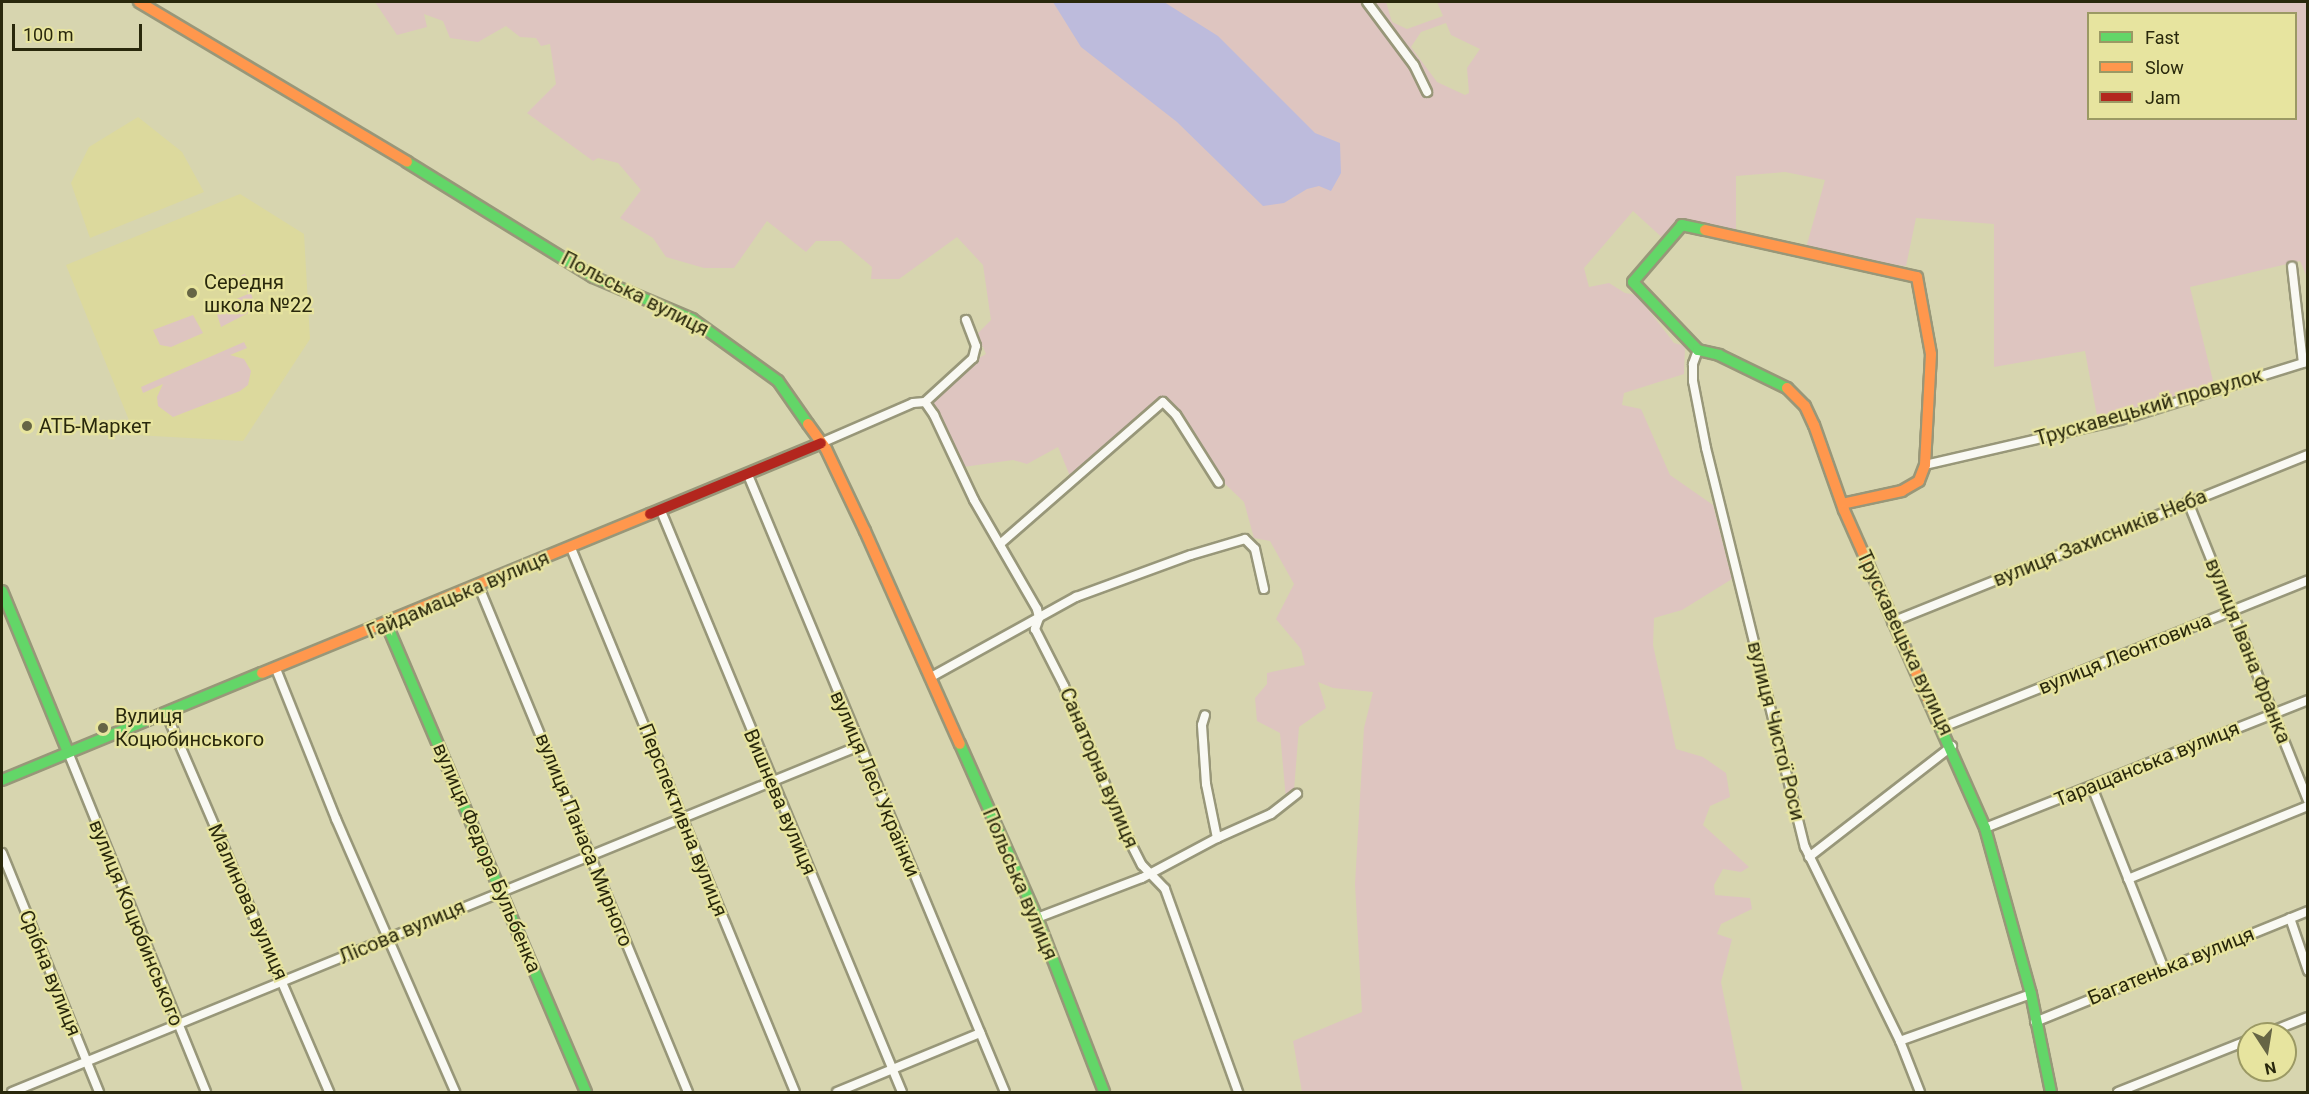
<!DOCTYPE html>
<html>
<head>
<meta charset="utf-8">
<style>
  body { margin:0 }
  #map { position:relative; width:2309px; height:1094px; overflow:hidden; background:#d7d5af; font-family:Roboto,sans-serif }
  div>[style] { position:absolute }
  [style*='--x'] { left:calc(var(--x)*1px); top:calc(var(--y)*1px); width:calc(var(--w)*1px); rotate:calc(var(--a)*1deg) }
  .built>* { inset:0; background:#dcd99d }
  .green>* { inset:0; background:#dec5c0 }
  .water>* { inset:0; background:#bdbbdc }
  .roads { filter:drop-shadow(2px 0 #989779) drop-shadow(-2px 0 #989779) drop-shadow(0 2px #989779) drop-shadow(0 -2px #989779) }
  .street>* { height:8px; margin:-4px; padding:0 4px; transform-origin:4px; border-radius:4px; background:#f9f9f3 }
  .fast>* { height:10px; margin:-5px; padding:0 5px; transform-origin:5px; border-radius:5px; background:#63d668 }
  .slow>* { height:10px; margin:-5px; padding:0 5px; transform-origin:5px; border-radius:5px; background:#ff974d }
  .jam>* { height:10px; margin:-5px; padding:0 5px; transform-origin:5px; border-radius:5px; background:#b3261e }
  .dots>* { width:16px; height:16px; translate:-50% -50%; box-sizing:border-box; border:3px solid #e7e49f; border-radius:50% }
  span { translate:-50% -50%; white-space:nowrap; text-align:center; line-height:1.15; -webkit-text-stroke:4.5px #e7e49f; paint-order:stroke }
  .poi-label { font-size:20px; color:#29280c }
  .left { translate:0 -50%; text-align:left }
  .street-label { font-size:20px; color:#29280c }
  .frame { position:absolute; inset:0; border:3px solid #29280c; pointer-events:none }
  .legend { position:absolute; left:2087px; top:12px; width:210px; height:108px; box-sizing:border-box; background:#e7e49f; border:2px solid #9b9964; margin:0; padding:8px 10px; list-style:none; font-size:18px; color:#29280c }
  .legend li { display:flex; align-items:center; gap:12px; height:30px }
  .legend b { width:30px; border:2px solid #9b9964 }
  .north { position:absolute; left:2237px; top:1022px; width:60px; height:60px; box-sizing:border-box; background:#e7e49f; border:2px solid #9b9964; border-radius:50%; rotate:168deg; font-size:16px; font-weight:700; line-height:24px; text-align:center; color:#29280c }
  .north::after { content:''; display:block; margin:auto; width:21px; height:27px; background:#666545; clip-path:polygon(50% 0,100% 100%,50% 72%,0 100%) }
  .scale { position:absolute; left:12px; top:24px; width:130px; height:27px; box-sizing:border-box; border:3px solid #29280c; border-top:0; padding-left:8px; font-size:18px; line-height:21px; white-space:nowrap; color:#29280c; -webkit-text-stroke:4px #e7e49f; paint-order:stroke }
</style>
</head>
<body>
<div id="map">
  <div class="built">
    <div style="clip-path:polygon(138px 117px,182px 152px,204px 192px,90px 238px,71px 183px,89px 147px)"></div>
    <div style="clip-path:polygon(240px 194px,304px 234px,310px 339px,243px 441px,135px 435px,66px 265px)"></div>
  </div>
  <div class="green">
    <div style="clip-path:polygon(evenodd,375px 2px,1386px 2px,1392px 22px,1407px 29px,1443px 16px,1437px 2px,2307px 2px,2307px 277px,2300px 261px,2190px 287px,2215px 389px,2097px 416px,2085px 351px,1994px 367px,1994px 224px,1916px 218px,1906px 266px,1804px 255px,1825px 180px,1785px 172px,1736px 176px,1736px 235px,1682px 225px,1667px 242px,1633px 211px,1584px 268px,1589px 287px,1609px 283px,1625px 293px,1637px 295px,1674px 343px,1685px 346px,1684px 374px,1624px 393px,1622px 405px,1641px 409px,1670px 475px,1713px 505px,1732px 579px,1682px 610px,1654px 618px,1653px 645px,1676px 749px,1703px 757px,1726px 773px,1730px 797px,1710px 806px,1703px 825px,1749px 867px,1741px 872px,1723px 869px,1714px 885px,1715px 895px,1750px 898px,1752px 909px,1721px 924px,1717px 934px,1732px 939px,1721px 982px,1743px 1092px,1302px 1092px,1293px 1041px,1362px 1012px,1355px 884px,1364px 728px,1373px 692px,1333px 688px,1318px 682px,1326px 708px,1299px 727px,1294px 790px,1286px 799px,1280px 733px,1257px 721px,1255px 698px,1267px 684px,1267px 673px,1305px 665px,1301px 649px,1276px 619px,1294px 584px,1270px 541px,1254px 538px,1244px 502px,1221px 480px,1170px 400px,1151px 404px,1072px 481px,1058px 447px,1027px 464px,1013px 460px,963px 467px,931px 402px,964px 367px,986px 354px,977px 334px,991px 320px,983px 265px,957px 237px,899px 279px,871px 279px,872px 267px,841px 241px,816px 241px,806px 252px,767px 221px,734px 268px,704px 268px,666px 257px,653px 238px,620px 218px,641px 190px,618px 163px,598px 158px,593px 161px,527px 113px,556px 84px,550px 44px,541px 46px,536px 38px,520px 37px,506px 26px,478px 42px,450px 38px,443px 21px,424px 14px,427px 27px,397px 35px,375px 2px,2088px 14px,2296px 14px,2296px 118px,2088px 118px,2088px 14px,375px 2px,1446px 23px,1451px 35px,1480px 49px,1467px 68px,1469px 93px,1465px 95px,1437px 82px,1411px 47px,1421px 32px,1446px 23px)"></div>
    <div style="clip-path:polygon(245px 274px,256px 309px,221px 327px,215px 308px,248px 294px,241px 276px)"></div>
    <div style="clip-path:polygon(193px 315px,203px 333px,171px 347px,160px 345px,153px 330px)"></div>
    <div style="clip-path:polygon(244px 342px,247px 348px,230px 355px,244px 359px,251px 371px,248px 385px,240px 391px,173px 417px,158px 406px,157px 397px,163px 384px,143px 393px,141px 387px)"></div>
  </div>
  <div class="water">
    <div style="clip-path:polygon(1053px 2px,1164px 2px,1218px 36px,1315px 133px,1340px 143px,1341px 173px,1331px 191px,1319px 186px,1307px 189px,1284px 203px,1263px 206px,1177px 122px,1081px 47px)"></div>
  </div>
  <div class="roads">
    <div class="street">
      <div style="--x:1367;--y:2;--w:79;--a:53.3"></div>
      <div style="--x:1414;--y:65;--w:30;--a:64"></div>
      <div style="--x:1698;--y:350;--w:15;--a:110"></div>
      <div style="--x:1693;--y:364;--w:17;--a:90"></div>
      <div style="--x:1693;--y:381;--w:68;--a:79"></div>
      <div style="--x:1706;--y:448;--w:411;--a:76.1"></div>
      <div style="--x:1805;--y:847;--w:216;--a:63.9"></div>
      <div style="--x:1900;--y:1041;--w:55;--a:68.6"></div>
      <div style="--x:925;--y:402;--w:65;--a:-42.5"></div>
      <div style="--x:973;--y:358;--w:12;--a:-76"></div>
      <div style="--x:976;--y:346;--w:28;--a:-111"></div>
      <div style="--x:821;--y:443;--w:100;--a:-23.5"></div>
      <div style="--x:913;--y:403;--w:12;--a:-5"></div>
      <div style="--x:925;--y:402;--w:16;--a:55"></div>
      <div style="--x:934;--y:415;--w:94;--a:64.8"></div>
      <div style="--x:974;--y:500;--w:126;--a:60"></div>
      <div style="--x:1037;--y:609;--w:9;--a:77"></div>
      <div style="--x:1039;--y:618;--w:12;--a:110"></div>
      <div style="--x:1035;--y:629;--w:64;--a:63"></div>
      <div style="--x:1064;--y:686;--w:158;--a:67.3"></div>
      <div style="--x:1125;--y:832;--w:37;--a:63"></div>
      <div style="--x:1142;--y:865;--w:33;--a:46"></div>
      <div style="--x:1165;--y:889;--w:216;--a:70.2"></div>
      <div style="--x:1925;--y:465;--w:200;--a:-13"></div>
      <div style="--x:2120;--y:420;--w:192;--a:-17.3"></div>
      <div style="--x:2303;--y:363;--w:97;--a:-96.5"></div>
      <div style="--x:748;--y:475;--w:668;--a:67.39"></div>
      <div style="--x:2188;--y:502;--w:321;--a:68.1"></div>
      <div style="--x:661;--y:511;--w:629;--a:67.47"></div>
      <div style="--x:1000;--y:544;--w:216;--a:-41.1"></div>
      <div style="--x:1163;--y:402;--w:18;--a:45"></div>
      <div style="--x:1176;--y:415;--w:80;--a:57.7"></div>
      <div style="--x:571;--y:548;--w:588;--a:67.62"></div>
      <div style="--x:479;--y:587;--w:547;--a:67.52"></div>
      <div style="--x:1892;--y:622;--w:448;--a:-21.9"></div>
      <div style="--x:276;--y:669;--w:162;--a:68.2"></div>
      <div style="--x:336;--y:819;--w:298;--a:66.4"></div>
      <div style="--x:931;--y:677;--w:166;--a:-28.9"></div>
      <div style="--x:1076;--y:597;--w:122;--a:-20.1"></div>
      <div style="--x:1191;--y:555;--w:56;--a:-16.5"></div>
      <div style="--x:1245;--y:539;--w:14;--a:45"></div>
      <div style="--x:1255;--y:549;--w:41;--a:77.3"></div>
      <div style="--x:166;--y:713;--w:413;--a:66.7"></div>
      <div style="--x:1943;--y:727;--w:393;--a:-21.9"></div>
      <div style="--x:68;--y:752;--w:367;--a:67.9"></div>
      <div style="--x:2092;--y:787;--w:196;--a:68.4"></div>
      <div style="--x:1985;--y:828;--w:347;--a:-21.6"></div>
      <div style="--x:1217;--y:838;--w:59;--a:-24"></div>
      <div style="--x:1271;--y:814;--w:33;--a:-38"></div>
      <div style="--x:2;--y:853;--w:258;--a:67.9"></div>
      <div style="--x:1809;--y:857;--w:181;--a:-37.8"></div>
      <div style="--x:2128;--y:879;--w:194;--a:-22.1"></div>
      <div style="--x:1037;--y:918;--w:112;--a:-20.9"></div>
      <div style="--x:1142;--y:878;--w:85;--a:-28.1"></div>
      <div style="--x:1217;--y:838;--w:55;--a:-101.5"></div>
      <div style="--x:1206;--y:784;--w:59;--a:-93.9"></div>
      <div style="--x:1202;--y:725;--w:10;--a:-73"></div>
      <div style="--x:2290;--y:918;--w:56;--a:71.2"></div>
      <div style="--x:2035;--y:1022;--w:295;--a:-22.1"></div>
      <div style="--x:2265;--y:1034;--w:46;--a:-21.6"></div>
      <div style="--x:1900;--y:1041;--w:139;--a:-19.7"></div>
      <div style="--x:12;--y:1092;--w:915;--a:-22.22"></div>
      <div style="--x:837;--y:1092;--w:155;--a:-22.4"></div>
      <div style="--x:2118;--y:1092;--w:141;--a:-21.7"></div>
    </div>
    <div class="fast">
      <div style="--x:407;--y:162;--w:219;--a:31.7"></div>
      <div style="--x:593;--y:277;--w:108;--a:23"></div>
      <div style="--x:692;--y:319;--w:106;--a:35.8"></div>
      <div style="--x:778;--y:381;--w:52;--a:55.1"></div>
      <div style="--x:1705;--y:230;--w:24;--a:-168"></div>
      <div style="--x:1682;--y:225;--w:75;--a:130.7"></div>
      <div style="--x:1633;--y:282;--w:94;--a:46.3"></div>
      <div style="--x:1698;--y:350;--w:22;--a:13"></div>
      <div style="--x:1719;--y:355;--w:76;--a:25.9"></div>
      <div style="--x:2;--y:591;--w:174;--a:67.7"></div>
      <div style="--x:387;--y:625;--w:508;--a:66.92"></div>
      <div style="--x:1939;--y:724;--w:114;--a:66.1"></div>
      <div style="--x:1985;--y:828;--w:172;--a:74.5"></div>
      <div style="--x:2031;--y:994;--w:100;--a:78.5"></div>
      <div style="--x:960;--y:744;--w:190;--a:66.1"></div>
      <div style="--x:1037;--y:918;--w:186;--a:68.9"></div>
      <div style="--x:2;--y:780;--w:281;--a:-22.4"></div>
    </div>
    <div class="slow">
      <div style="--x:139;--y:2;--w:312;--a:30.8"></div>
      <div style="--x:1705;--y:230;--w:217;--a:12.5"></div>
      <div style="--x:1917;--y:277;--w:78;--a:79.7"></div>
      <div style="--x:1931;--y:354;--w:111;--a:93.1"></div>
      <div style="--x:1925;--y:465;--w:17;--a:111"></div>
      <div style="--x:1919;--y:481;--w:20;--a:150"></div>
      <div style="--x:1902;--y:491;--w:61;--a:167.8"></div>
      <div style="--x:1787;--y:388;--w:25;--a:45"></div>
      <div style="--x:1805;--y:406;--w:21;--a:65"></div>
      <div style="--x:1814;--y:425;--w:90;--a:70.6"></div>
      <div style="--x:1844;--y:510;--w:234;--a:66.1"></div>
      <div style="--x:808;--y:424;--w:31;--a:54"></div>
      <div style="--x:826;--y:449;--w:91;--a:64.6"></div>
      <div style="--x:865;--y:531;--w:233;--a:66"></div>
      <div style="--x:262;--y:673;--w:419;--a:-22.3"></div>
    </div>
    <div class="jam">
      <div style="--x:650;--y:514;--w:185;--a:-22.5"></div>
    </div>
  </div>
  <div class="dots">
    <div style="left:192px;top:293px;background:#666545"></div>
    <div style="left:27px;top:426px;background:#666545"></div>
    <div style="left:103px;top:728px;background:#666545"></div>
  </div>
  <div class="poi-label">
    <span class="left" style="left:204px;top:294px">Середня<br>школа №22</span>
    <span class="left" style="left:39px;top:426px">АТБ-Маркет</span>
    <span class="left" style="left:115px;top:728px">Вулиця<br>Коцюбинського</span>
  </div>
  <div class="street-label">
    <span style="left:635px;top:294px;rotate:27deg">Польська вулиця</span>
    <span style="left:2149px;top:407px;rotate:-16deg">Трускавецький провулок</span>
    <span style="left:2100px;top:538px;rotate:-22deg">вулиця Захисників Неба</span>
    <span style="left:458px;top:595px;rotate:-23deg">Гайдамацька вулиця</span>
    <span style="left:1905px;top:643px;rotate:65deg">Трускавецька вулиця</span>
    <span style="left:2248px;top:651px;rotate:68deg">вулиця Івана Франка</span>
    <span style="left:2125px;top:654px;rotate:-22deg">вулиця Леонтовича</span>
    <span style="left:1776px;top:731px;rotate:76deg">вулиця Чистої Роси</span>
    <span style="left:2147px;top:764px;rotate:-22deg">Таращанська вулиця</span>
    <span style="left:1099px;top:768px;rotate:67deg">Санаторна вулиця</span>
    <span style="left:875px;top:784px;rotate:67deg">вулиця Лесі Українки</span>
    <span style="left:780px;top:802px;rotate:67deg">Вишнева вулиця</span>
    <span style="left:683px;top:820px;rotate:68deg">Перспективна вулиця</span>
    <span style="left:584px;top:840px;rotate:68deg">вулиця Панаса Мирного</span>
    <span style="left:487px;top:858px;rotate:67deg">вулиця Федора Бульбенка</span>
    <span style="left:1020px;top:884px;rotate:67deg">Польська вулиця</span>
    <span style="left:248px;top:902px;rotate:66deg">Малинова вулиця</span>
    <span style="left:136px;top:923px;rotate:68deg">вулиця Коцюбинського</span>
    <span style="left:402px;top:932px;rotate:-23deg">Лісова вулиця</span>
    <span style="left:2171px;top:966px;rotate:-22deg">Багатенька вулиця</span>
    <span style="left:50px;top:973px;rotate:68deg">Срібна вулиця</span>
  </div>
  <div class="frame"></div>
  <ul class="legend">
  <li><b style="height:8px;background:#63d668"></b>Fast</li>
  <li><b style="height:8px;background:#ff974d"></b>Slow</li>
  <li><b style="height:8px;background:#b3261e"></b>Jam</li>
  </ul>
  <div class="north">N</div>
  <div class="scale">100 m</div>
</div>
</body>
</html>
